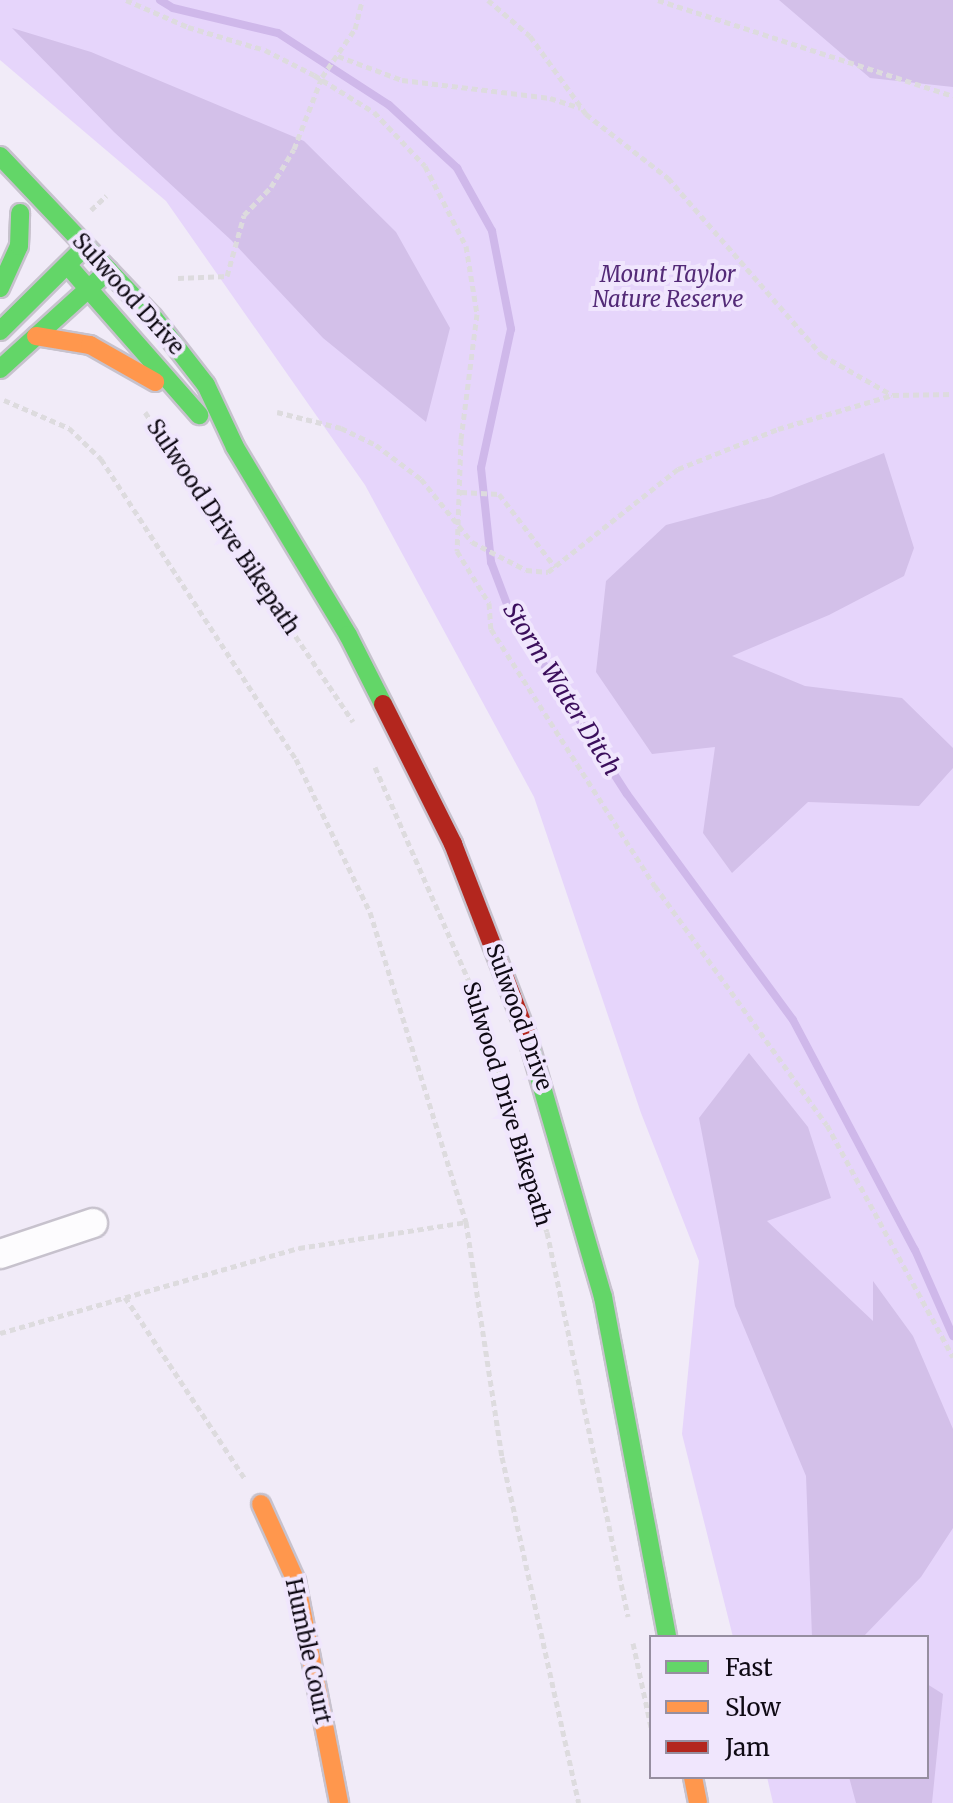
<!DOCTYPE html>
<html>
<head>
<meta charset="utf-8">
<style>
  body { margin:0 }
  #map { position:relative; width:953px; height:1803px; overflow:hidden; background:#f1ebf8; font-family:Merriweather,serif }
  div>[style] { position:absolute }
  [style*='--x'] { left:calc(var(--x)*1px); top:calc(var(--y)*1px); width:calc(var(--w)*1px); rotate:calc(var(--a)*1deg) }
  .green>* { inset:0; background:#e6d5fb }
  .forest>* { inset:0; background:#d3c0e9 }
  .stream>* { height:8px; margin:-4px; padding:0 4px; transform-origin:4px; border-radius:4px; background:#cfb8ea }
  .path>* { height:5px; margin-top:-2.5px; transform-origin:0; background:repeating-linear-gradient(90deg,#dddbde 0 6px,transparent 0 10px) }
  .roads { filter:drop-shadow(2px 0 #c7c2cd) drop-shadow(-2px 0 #c7c2cd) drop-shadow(0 2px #c7c2cd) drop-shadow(0 -2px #c7c2cd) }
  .street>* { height:28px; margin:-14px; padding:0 14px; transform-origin:14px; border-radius:14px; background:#fdfcfe }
  .fast>* { height:18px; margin:-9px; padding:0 9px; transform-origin:9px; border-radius:9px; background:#63d668 }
  .slow>* { height:18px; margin:-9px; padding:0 9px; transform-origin:9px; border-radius:9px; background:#ff974d }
  .jam>* { height:18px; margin:-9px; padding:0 9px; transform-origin:9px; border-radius:9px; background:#b3261e }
  span { translate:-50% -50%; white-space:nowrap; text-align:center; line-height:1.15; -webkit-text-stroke:8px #f0e6fd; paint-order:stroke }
  .park-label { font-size:22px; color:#532a77; font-style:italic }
  .street-label { font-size:22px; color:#0f0a14 }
  .water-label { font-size:24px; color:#3b0e5c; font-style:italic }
  .legend { position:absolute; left:649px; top:1635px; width:280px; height:144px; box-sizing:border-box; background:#f0e6fd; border:2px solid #968ea0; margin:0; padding:10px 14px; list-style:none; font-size:24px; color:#0f0a14 }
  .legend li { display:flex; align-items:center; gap:16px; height:40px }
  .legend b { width:40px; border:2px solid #968ea0 }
</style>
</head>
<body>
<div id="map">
  <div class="green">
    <div style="clip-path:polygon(0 0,953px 0,953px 1803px,773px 1803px,767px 1777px,927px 1777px,927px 1637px,733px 1637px,682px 1434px,699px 1261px,641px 1113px,534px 797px,365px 485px,166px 201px,0 60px)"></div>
  </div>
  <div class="forest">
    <div style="clip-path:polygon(779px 0,953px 0,953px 87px,870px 78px)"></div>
    <div style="clip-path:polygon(12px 28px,91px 52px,304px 141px,396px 232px,450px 328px,426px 422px,323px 338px,231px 240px,114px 132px)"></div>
    <div style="clip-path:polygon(884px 453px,914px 548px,904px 576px,829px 615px,732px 656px,805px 686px,902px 698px,953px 748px,953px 768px,919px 806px,808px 802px,732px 873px,703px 833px,715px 747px,652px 754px,596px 672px,606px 581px,666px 525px,771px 497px)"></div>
    <div style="clip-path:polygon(749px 1053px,808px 1127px,831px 1198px,767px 1221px,873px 1321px,873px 1281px,913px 1336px,953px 1429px,953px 1528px,921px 1577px,863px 1637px,812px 1637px,806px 1476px,735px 1306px,699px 1118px)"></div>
    <div style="clip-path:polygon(927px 1684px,943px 1694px,932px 1803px,856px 1803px,849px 1777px,927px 1777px)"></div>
  </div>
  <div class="stream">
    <div style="--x:160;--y:0;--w:15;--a:32"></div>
    <div style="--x:173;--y:8;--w:108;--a:13.4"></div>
    <div style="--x:278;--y:33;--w:132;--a:33"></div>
    <div style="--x:389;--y:105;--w:93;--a:42.8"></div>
    <div style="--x:457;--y:168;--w:72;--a:60.9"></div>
    <div style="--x:492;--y:231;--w:100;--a:79"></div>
    <div style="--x:511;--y:329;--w:142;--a:102.2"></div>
    <div style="--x:481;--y:468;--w:95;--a:83.9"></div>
    <div style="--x:491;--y:562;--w:53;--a:69.2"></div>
    <div style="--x:510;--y:612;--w:216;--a:57.3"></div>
    <div style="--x:627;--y:794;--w:280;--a:53.7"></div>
    <div style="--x:793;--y:1020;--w:260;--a:62.1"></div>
    <div style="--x:915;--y:1250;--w:94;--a:66.2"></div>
  </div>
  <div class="path">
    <div style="--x:126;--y:0;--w:68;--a:23.5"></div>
    <div style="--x:188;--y:27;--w:80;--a:16.6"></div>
    <div style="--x:265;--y:50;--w:55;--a:27"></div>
    <div style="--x:314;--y:75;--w:70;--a:31.7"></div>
    <div style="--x:374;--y:112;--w:74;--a:46.6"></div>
    <div style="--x:425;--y:166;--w:90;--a:62.9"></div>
    <div style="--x:466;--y:246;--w:69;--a:80.8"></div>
    <div style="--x:477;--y:314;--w:126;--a:97.3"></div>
    <div style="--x:461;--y:439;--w:112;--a:92"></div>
    <div style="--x:457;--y:551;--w:61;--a:58.4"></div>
    <div style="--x:489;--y:603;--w:26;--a:86"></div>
    <div style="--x:491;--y:629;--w:305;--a:57.5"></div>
    <div style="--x:655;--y:886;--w:294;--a:54.3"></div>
    <div style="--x:827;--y:1125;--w:264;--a:61.5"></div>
    <div style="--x:488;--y:0;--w:55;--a:40.6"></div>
    <div style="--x:530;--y:36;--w:96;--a:54.3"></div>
    <div style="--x:586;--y:114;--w:104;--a:38"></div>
    <div style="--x:668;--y:178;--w:235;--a:49"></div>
    <div style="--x:822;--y:355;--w:81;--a:29.7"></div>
    <div style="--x:658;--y:0;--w:310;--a:18"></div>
    <div style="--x:338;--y:56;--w:68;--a:20.6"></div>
    <div style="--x:402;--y:80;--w:149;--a:6.9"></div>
    <div style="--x:550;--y:98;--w:32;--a:18"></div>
    <div style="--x:91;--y:210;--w:21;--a:-43"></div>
    <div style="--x:178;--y:278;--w:49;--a:-2.3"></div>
    <div style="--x:227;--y:276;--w:63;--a:-74.4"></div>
    <div style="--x:244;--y:215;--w:39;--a:-46"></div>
    <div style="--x:271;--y:187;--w:44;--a:-58.8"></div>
    <div style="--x:294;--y:149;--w:77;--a:-68.7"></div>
    <div style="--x:322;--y:77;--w:58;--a:-55.5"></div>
    <div style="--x:355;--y:29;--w:30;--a:-76"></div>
    <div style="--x:4;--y:400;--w:71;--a:23.3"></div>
    <div style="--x:69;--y:428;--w:45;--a:44.1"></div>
    <div style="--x:101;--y:459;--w:358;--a:57"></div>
    <div style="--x:296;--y:759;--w:170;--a:64.2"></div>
    <div style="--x:370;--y:912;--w:325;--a:72.8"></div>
    <div style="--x:466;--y:1222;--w:238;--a:81.3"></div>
    <div style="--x:502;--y:1457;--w:354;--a:77.5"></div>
    <div style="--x:145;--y:412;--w:373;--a:56.1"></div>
    <div style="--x:277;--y:412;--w:66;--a:14"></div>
    <div style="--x:341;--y:428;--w:39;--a:26"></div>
    <div style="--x:376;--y:445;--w:56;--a:37.1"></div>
    <div style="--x:421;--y:479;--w:81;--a:51"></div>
    <div style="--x:472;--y:542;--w:61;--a:27.4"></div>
    <div style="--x:526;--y:570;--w:22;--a:5"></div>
    <div style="--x:548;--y:572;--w:166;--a:-38.4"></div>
    <div style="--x:678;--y:469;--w:108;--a:-21.8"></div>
    <div style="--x:778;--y:429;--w:120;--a:-16.5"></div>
    <div style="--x:893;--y:395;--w:60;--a:-1"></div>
    <div style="--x:461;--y:492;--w:38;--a:3"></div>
    <div style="--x:499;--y:494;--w:92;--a:52.5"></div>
    <div style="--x:375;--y:767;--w:253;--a:66.3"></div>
    <div style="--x:477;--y:999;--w:243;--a:73.3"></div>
    <div style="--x:547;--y:1232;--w:393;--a:78.1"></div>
    <div style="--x:125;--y:1297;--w:218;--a:56.6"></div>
    <div style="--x:0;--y:1333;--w:311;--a:-15.9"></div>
    <div style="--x:299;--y:1248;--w:169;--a:-8.8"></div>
    <div style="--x:633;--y:1643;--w:86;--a:77.9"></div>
  </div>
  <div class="roads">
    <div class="street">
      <div style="--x:0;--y:1254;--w:98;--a:-18.4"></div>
    </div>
    <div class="fast">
      <div style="--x:0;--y:156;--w:222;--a:46.5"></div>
      <div style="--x:153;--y:317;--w:86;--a:52.1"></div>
      <div style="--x:206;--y:385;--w:68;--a:64.9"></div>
      <div style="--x:235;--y:447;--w:219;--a:59"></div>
      <div style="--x:348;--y:635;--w:77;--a:63.1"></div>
      <div style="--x:70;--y:268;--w:196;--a:48.7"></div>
      <div style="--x:0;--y:288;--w:46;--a:-65.7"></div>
      <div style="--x:19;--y:246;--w:33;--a:-88"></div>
      <div style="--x:0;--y:331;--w:120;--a:-44.7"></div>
      <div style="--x:0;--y:369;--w:147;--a:-42.2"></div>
      <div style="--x:526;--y:1032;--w:276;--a:73.8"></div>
      <div style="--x:603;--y:1297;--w:346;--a:79.3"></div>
    </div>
    <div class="slow">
      <div style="--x:36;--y:336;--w:55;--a:9.5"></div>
      <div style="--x:90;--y:345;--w:75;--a:29.6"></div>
      <div style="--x:261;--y:1504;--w:85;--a:65.6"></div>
      <div style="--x:296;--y:1581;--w:226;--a:79"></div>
      <div style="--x:693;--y:1777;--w:26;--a:79"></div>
    </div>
    <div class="jam">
      <div style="--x:383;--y:704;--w:157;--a:63.4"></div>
      <div style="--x:453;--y:844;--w:202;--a:68.8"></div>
    </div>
  </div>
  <div class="park-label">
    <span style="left:668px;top:287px">Mount Taylor<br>Nature Reserve</span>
  </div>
  <div class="street-label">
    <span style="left:128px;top:294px;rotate:48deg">Sulwood Drive</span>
    <span style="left:223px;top:527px;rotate:56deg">Sulwood Drive Bikepath</span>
    <span style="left:519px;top:1017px;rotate:70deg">Sulwood Drive</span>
    <span style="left:507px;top:1104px;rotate:73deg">Sulwood Drive Bikepath</span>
    <span style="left:308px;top:1651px;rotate:78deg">Humble Court</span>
  </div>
  <div class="water-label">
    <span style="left:562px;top:689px;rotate:58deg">Storm Water Ditch</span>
  </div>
  <ul class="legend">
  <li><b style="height:10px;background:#63d668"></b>Fast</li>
  <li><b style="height:10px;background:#ff974d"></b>Slow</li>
  <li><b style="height:10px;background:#b3261e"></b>Jam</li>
  </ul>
</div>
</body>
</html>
